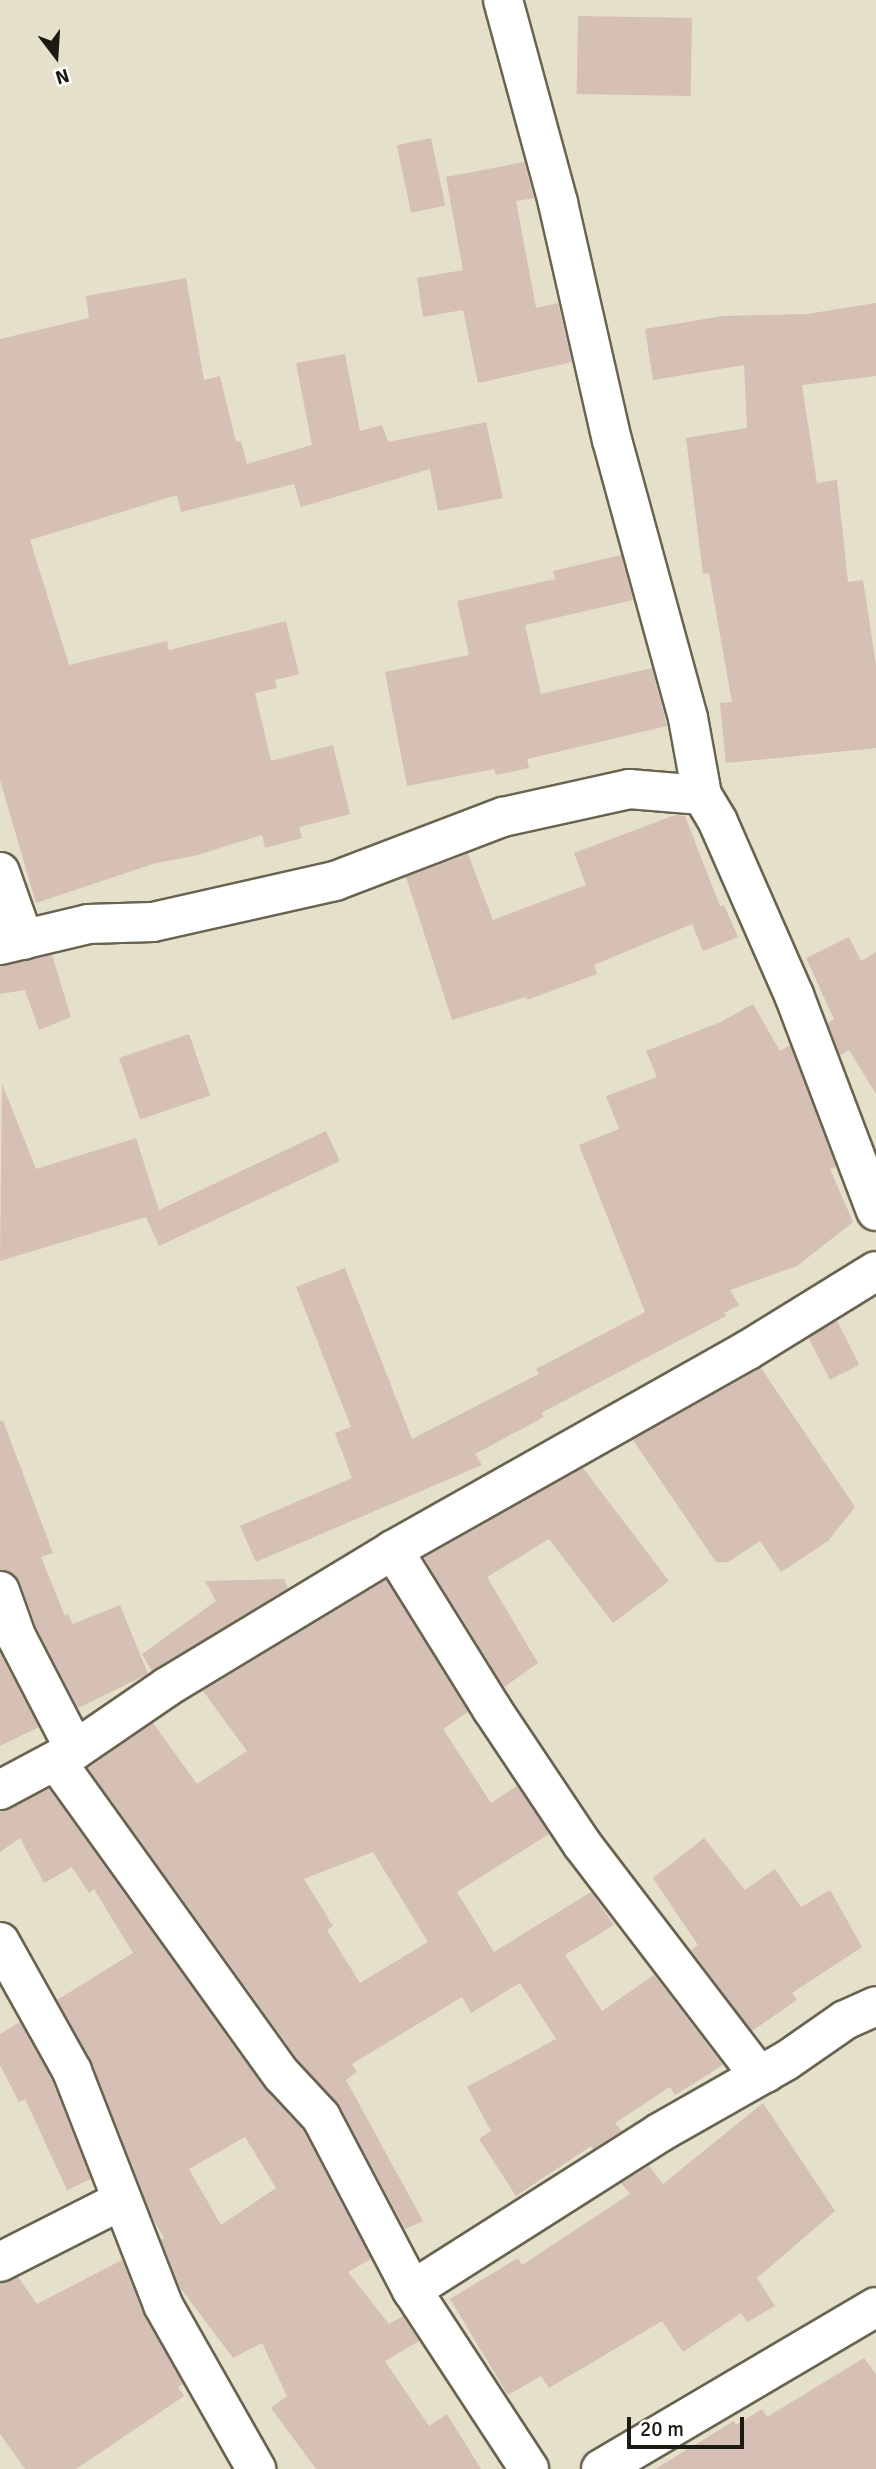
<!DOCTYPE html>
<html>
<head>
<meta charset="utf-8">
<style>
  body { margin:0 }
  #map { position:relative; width:876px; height:2469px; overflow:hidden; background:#e4e0ca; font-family:Signika,sans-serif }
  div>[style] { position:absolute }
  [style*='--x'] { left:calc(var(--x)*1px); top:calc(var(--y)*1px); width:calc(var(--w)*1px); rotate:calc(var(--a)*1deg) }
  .building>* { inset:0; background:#d6bfb5; transform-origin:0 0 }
  .roads { filter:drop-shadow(2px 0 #686450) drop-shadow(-2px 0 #686450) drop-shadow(0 2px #686450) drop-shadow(0 -2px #686450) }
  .minor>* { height:38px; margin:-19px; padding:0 19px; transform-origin:19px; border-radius:19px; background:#fff }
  span { translate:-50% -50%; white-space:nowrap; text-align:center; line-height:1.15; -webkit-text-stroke:6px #fff; paint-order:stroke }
  .north { position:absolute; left:21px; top:21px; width:70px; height:70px; -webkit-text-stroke:5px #fff; paint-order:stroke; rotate:163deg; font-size:19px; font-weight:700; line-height:28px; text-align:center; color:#1c1b13 }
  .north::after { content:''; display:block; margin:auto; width:24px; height:32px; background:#1c1b13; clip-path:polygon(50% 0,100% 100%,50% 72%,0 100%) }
  .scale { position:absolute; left:627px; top:2417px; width:117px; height:32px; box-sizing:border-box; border:4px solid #1c1b13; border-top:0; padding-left:9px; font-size:21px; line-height:24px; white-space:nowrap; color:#1c1b13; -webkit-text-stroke:5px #fff; paint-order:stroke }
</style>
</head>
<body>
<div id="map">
  <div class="building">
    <div style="left:692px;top:18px;width:78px;height:114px;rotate:91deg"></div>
    <div style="left:431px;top:138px;width:69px;height:35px;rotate:78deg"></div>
    <div style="clip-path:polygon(524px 162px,534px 198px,516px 201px,536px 308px,558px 303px,572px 362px,478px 383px,463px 310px,423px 317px,417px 278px,463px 270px,446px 177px)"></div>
    <div style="clip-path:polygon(186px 278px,204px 380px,220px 376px,236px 442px,241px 441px,247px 464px,312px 445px,296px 363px,345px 354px,360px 431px,382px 425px,388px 442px,486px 422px,503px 498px,438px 511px,430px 469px,301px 507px,294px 484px,181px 512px,177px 495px,30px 540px,69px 665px,167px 641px,169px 650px,286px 621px,299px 674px,275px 680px,277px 688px,255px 693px,271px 761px,333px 745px,350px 814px,299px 827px,302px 838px,265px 848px,262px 835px,194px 856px,156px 863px,36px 903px,0 780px,0 339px,89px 318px,86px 296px)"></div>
    <div style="clip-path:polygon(876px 303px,876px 376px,802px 385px,817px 483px,837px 480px,848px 582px,863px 580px,876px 665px,876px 748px,726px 763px,720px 703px,732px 702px,709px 573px,703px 574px,686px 438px,747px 428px,744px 365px,653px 380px,645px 329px,723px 316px,807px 314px)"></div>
    <div style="clip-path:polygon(621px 555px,633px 600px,525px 625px,541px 694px,652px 668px,667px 726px,527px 759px,529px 768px,496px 775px,494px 769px,407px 786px,385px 672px,469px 655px,457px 601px,555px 579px,553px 571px)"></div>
    <div style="clip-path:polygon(675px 815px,685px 816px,720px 906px,724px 905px,738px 937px,703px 951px,692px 924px,594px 965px,597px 974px,527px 1000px,526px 997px,452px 1020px,406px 877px,468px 854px,493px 920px,586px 885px,574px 853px)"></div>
    <div style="clip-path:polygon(849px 937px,861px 961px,876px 952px,876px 1094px,849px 1050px,840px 1055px,828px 1023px,834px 1019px,806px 958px)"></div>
    <div style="clip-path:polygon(52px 955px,71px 1017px,39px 1030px,25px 990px,0 994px,0 966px)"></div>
    <div style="clip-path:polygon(753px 1004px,780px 1051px,790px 1045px,836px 1167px,830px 1169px,853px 1222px,797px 1266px,730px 1290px,739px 1305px,724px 1313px,726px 1316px,541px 1413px,544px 1417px,475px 1454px,482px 1465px,256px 1562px,240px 1526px,352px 1478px,335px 1433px,351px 1427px,296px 1287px,345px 1268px,412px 1439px,539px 1374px,536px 1369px,645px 1312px,579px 1145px,619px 1129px,606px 1096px,657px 1077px,646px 1051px,721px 1022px)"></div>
    <div style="left:189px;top:1034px;width:65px;height:74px;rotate:71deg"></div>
    <div style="clip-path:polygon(2px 1084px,36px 1169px,136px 1138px,159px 1210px,326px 1131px,340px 1161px,159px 1246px,146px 1217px,0 1261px)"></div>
    <div style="left:837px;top:1321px;width:49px;height:33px;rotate:63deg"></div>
    <div style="clip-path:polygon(761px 1368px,855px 1507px,828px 1541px,781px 1572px,760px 1541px,728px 1562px,716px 1562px,633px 1440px)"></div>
    <div style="clip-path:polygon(0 1421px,3px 1421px,53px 1553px,41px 1557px,65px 1616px,68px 1614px,73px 1624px,120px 1605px,148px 1674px,78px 1708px,36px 1627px,20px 1583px,14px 1574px,0 1570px)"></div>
    <div style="clip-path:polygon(583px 1468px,669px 1581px,613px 1623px,549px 1539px,487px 1577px,538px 1663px,504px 1687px,424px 1558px)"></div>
    <div style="clip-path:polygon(284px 1579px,288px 1588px,152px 1671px,142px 1654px,216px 1601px,205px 1581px)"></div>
    <div style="clip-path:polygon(evenodd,386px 1580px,468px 1712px,443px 1729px,491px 1803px,517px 1786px,549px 1834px,457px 1892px,494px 1952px,591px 1892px,614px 1925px,565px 1955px,602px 2011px,654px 1975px,723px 2065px,675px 2095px,670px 2087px,615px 2123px,622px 2131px,593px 2149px,591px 2146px,516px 2196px,479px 2139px,491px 2131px,467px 2087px,556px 2039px,520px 1983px,471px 2013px,462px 1997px,352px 2064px,357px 2072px,346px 2080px,423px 2221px,405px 2229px,340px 2107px,299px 2061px,88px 1768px,153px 1723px,197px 1784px,247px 1751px,203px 1691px,386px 1580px,373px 1852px,428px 1942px,360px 1983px,327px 1930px,333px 1926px,304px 1879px,373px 1852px)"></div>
    <div style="clip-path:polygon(0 1653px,39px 1727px,0 1746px)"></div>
    <div style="clip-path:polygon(evenodd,49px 1789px,264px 2088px,303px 2130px,371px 2259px,348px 2272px,389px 2324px,403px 2316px,419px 2341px,385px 2361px,429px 2426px,447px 2414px,481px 2469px,316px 2469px,271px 2408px,287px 2396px,262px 2343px,233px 2358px,179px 2286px,161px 2240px,164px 2238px,151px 2215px,92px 2063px,57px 2000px,133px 1953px,94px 1889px,89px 1893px,72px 1867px,44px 1883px,20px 1838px,0 1852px,0 1812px,49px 1789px,245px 2137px,276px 2188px,221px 2225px,189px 2169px,245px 2137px)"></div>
    <div style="clip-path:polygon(704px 1838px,745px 1890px,775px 1869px,801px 1907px,830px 1890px,862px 1947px,792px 1993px,797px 2000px,752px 2031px,691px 1950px,698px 1945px,653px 1878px)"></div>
    <div style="clip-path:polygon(20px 2022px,52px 2080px,91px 2179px,67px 2190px,25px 2099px,19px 2102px,0 2065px,0 2034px)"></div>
    <div style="clip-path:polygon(763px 2103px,835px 2211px,757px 2278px,775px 2306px,747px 2322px,741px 2313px,683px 2352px,662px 2321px,549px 2388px,541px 2376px,508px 2395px,450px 2299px,518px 2258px,522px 2265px,630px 2194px,621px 2183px,649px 2166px,663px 2184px)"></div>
    <div style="clip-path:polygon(122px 2260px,144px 2316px,183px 2384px,178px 2387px,184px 2396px,76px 2469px,25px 2469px,0 2434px,0 2284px,18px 2277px,37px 2304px)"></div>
    <div style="clip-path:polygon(864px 2358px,876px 2374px,876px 2469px,655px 2469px,734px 2421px,736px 2425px,762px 2409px,767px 2417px)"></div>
  </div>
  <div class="roads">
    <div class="minor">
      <div style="--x:503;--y:0;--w:210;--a:74.8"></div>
      <div style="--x:558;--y:203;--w:243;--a:77.2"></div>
      <div style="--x:612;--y:440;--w:288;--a:74.7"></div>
      <div style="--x:688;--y:718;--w:78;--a:79.7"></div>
      <div style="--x:702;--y:795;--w:31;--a:59"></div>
      <div style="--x:718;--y:822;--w:189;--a:66.3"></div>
      <div style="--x:794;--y:995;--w:231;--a:69.2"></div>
      <div style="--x:0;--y:872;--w:72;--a:70.6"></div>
      <div style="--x:0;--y:945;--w:90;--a:-13.4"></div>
      <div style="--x:88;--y:924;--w:65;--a:-1.8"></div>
      <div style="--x:153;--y:922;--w:187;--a:-12.7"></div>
      <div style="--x:335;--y:881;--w:180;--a:-20.9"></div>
      <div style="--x:503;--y:817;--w:129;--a:-12.5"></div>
      <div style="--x:629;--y:789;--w:73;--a:4.7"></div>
      <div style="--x:393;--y:1550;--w:187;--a:58.1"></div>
      <div style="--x:492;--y:1709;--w:162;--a:56.3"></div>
      <div style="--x:582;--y:1844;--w:282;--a:52.6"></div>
      <div style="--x:753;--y:2068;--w:14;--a:21"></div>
      <div style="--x:0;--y:1591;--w:48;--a:70.4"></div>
      <div style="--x:16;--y:1636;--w:128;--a:62.6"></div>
      <div style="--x:56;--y:1761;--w:387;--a:54.3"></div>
      <div style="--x:282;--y:2075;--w:57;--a:47.1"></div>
      <div style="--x:321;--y:2117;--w:195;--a:62.3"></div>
      <div style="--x:412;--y:2290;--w:214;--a:56.8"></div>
      <div style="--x:0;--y:1790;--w:85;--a:-28.1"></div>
      <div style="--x:75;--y:1750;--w:112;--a:-34.4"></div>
      <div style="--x:167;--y:1687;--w:264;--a:-31.2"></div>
      <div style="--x:393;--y:1550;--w:407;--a:-29.4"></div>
      <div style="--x:748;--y:1350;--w:150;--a:-31.7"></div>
      <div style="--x:0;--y:1942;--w:148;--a:60.8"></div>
      <div style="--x:72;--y:2071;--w:251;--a:68.7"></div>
      <div style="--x:163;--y:2305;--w:189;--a:60.4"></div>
      <div style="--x:0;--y:2262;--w:135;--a:-26.9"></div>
      <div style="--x:412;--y:2290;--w:293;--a:-32.4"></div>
      <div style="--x:659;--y:2133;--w:146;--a:-29.6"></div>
      <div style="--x:786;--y:2061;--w:72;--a:-34.8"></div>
      <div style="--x:845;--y:2020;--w:34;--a:-24"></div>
      <div style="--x:601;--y:2469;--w:319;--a:-30.5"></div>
    </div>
  </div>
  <div class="north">N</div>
  <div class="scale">20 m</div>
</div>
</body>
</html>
